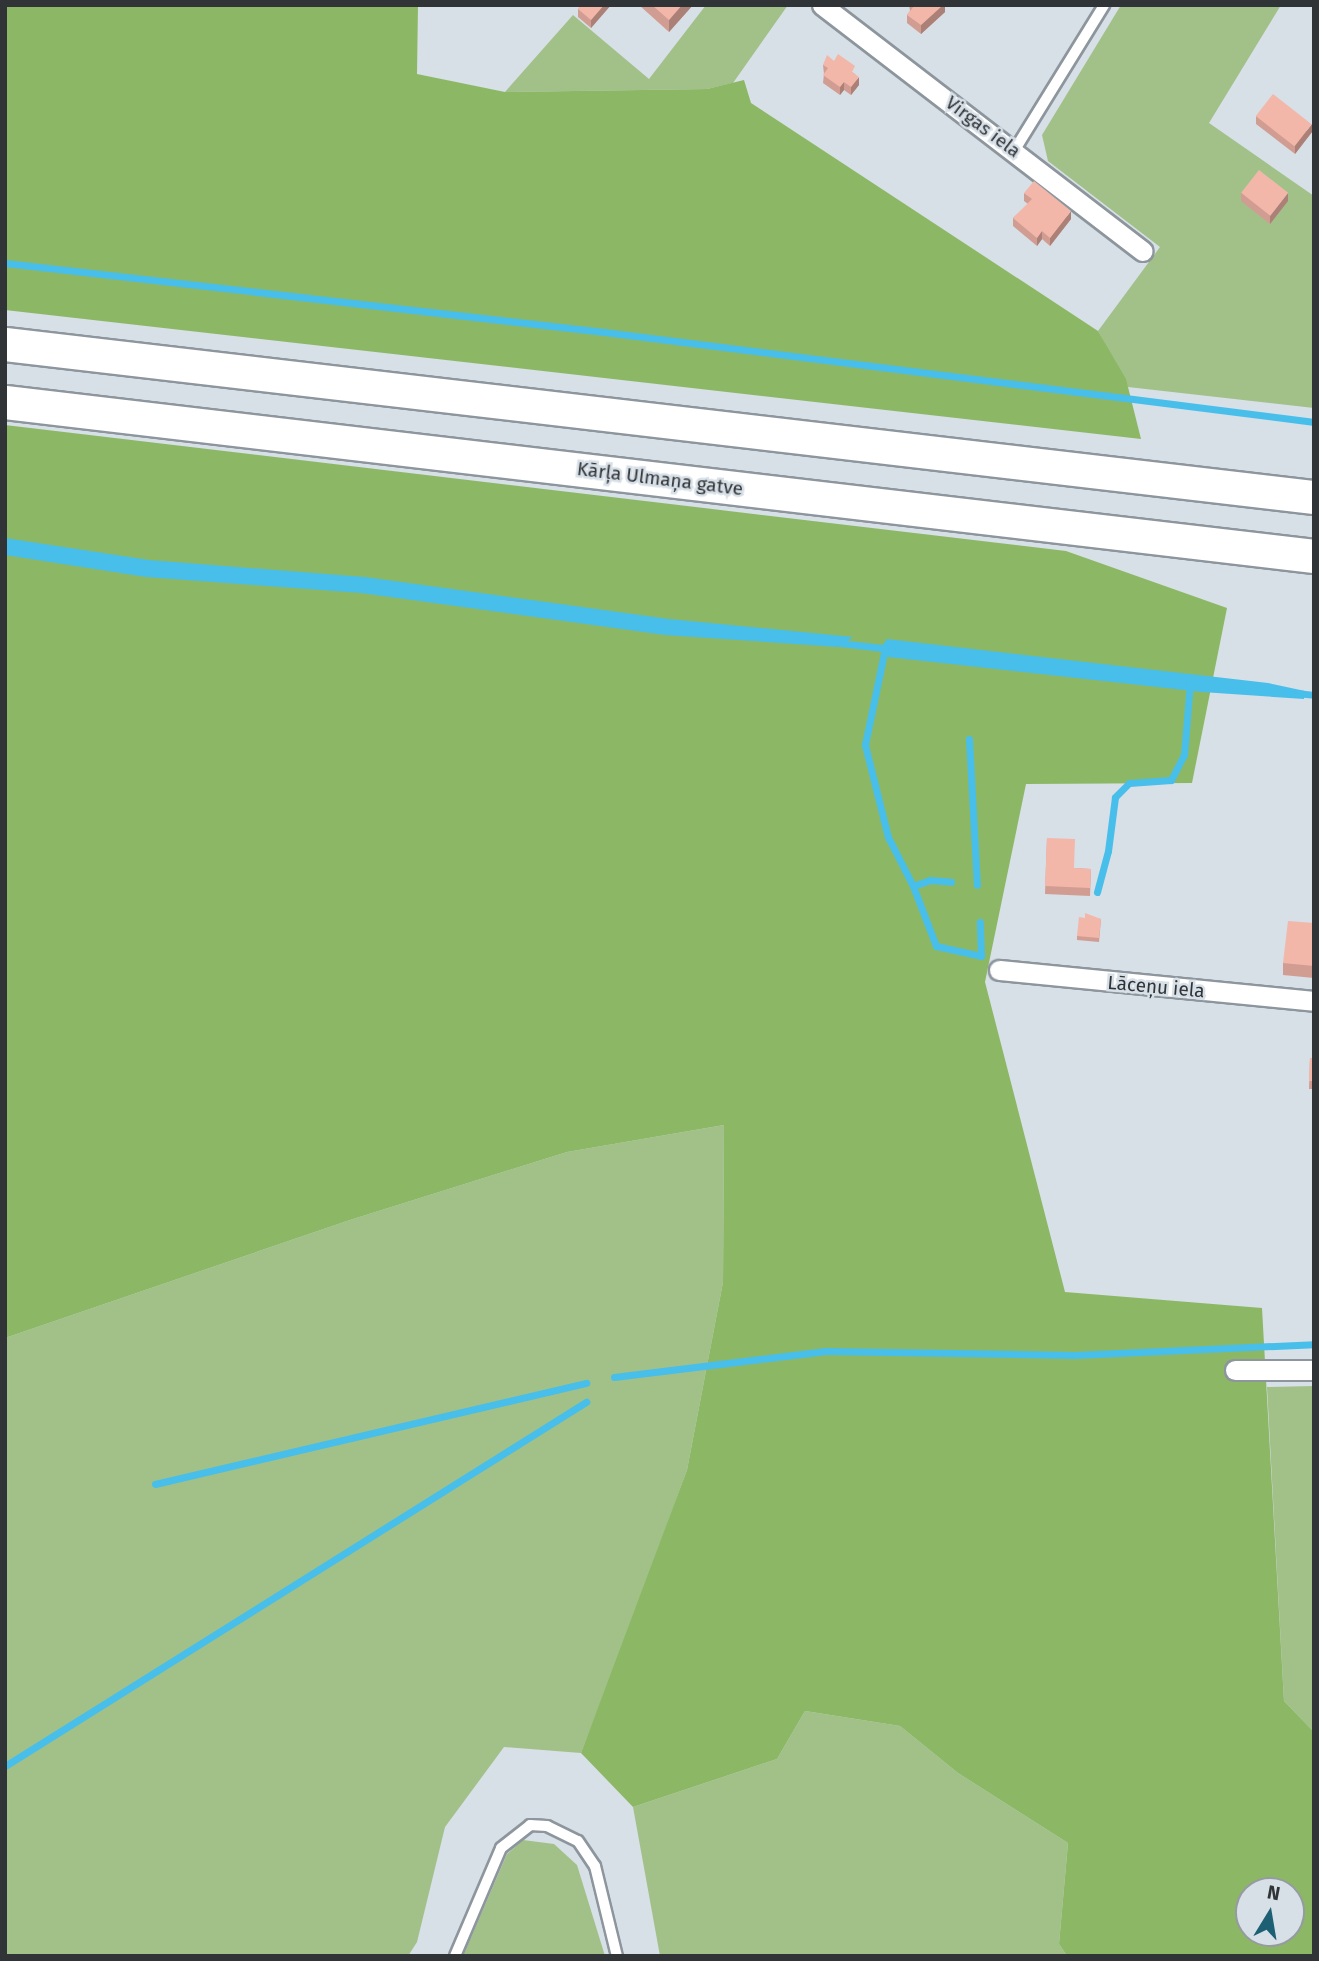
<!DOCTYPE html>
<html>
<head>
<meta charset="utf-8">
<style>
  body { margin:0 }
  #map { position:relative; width:1319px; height:1961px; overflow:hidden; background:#d7dfe7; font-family:"Fira Sans",sans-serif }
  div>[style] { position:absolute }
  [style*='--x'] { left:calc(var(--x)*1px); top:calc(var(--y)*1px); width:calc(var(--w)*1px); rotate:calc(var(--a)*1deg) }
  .green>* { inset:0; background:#a1c188 }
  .forest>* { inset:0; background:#8cb866 }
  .water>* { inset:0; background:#48beea }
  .stream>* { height:7px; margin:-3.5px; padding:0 3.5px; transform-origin:3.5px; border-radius:3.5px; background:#48beea }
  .roads { filter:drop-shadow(2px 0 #8d959d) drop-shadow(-2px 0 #8d959d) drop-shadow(0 2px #8d959d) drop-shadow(0 -2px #8d959d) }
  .service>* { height:10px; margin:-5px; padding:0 5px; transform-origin:5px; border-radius:5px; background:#fff }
  .minor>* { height:19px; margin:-9.5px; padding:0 9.5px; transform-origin:9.5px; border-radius:9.5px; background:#fff }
  .trunk>* { height:33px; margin:-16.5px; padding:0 16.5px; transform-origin:16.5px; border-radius:16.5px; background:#fff }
  .wall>* { inset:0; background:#d19d92 }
  .shaded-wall>* { inset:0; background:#aa8077 }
  .building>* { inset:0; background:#f3b7aa; transform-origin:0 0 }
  span { translate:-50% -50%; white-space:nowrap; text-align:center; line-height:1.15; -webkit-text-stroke:5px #d7dfe7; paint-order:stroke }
  .street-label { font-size:19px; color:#313437 }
  .frame { position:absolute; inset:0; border:7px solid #313437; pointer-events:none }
  .north { position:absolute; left:1235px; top:1877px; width:70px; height:70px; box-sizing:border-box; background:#d7dfe7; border:2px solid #959ba1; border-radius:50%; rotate:11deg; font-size:19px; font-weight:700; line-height:28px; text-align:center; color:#313437 }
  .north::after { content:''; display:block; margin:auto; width:24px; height:32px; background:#1d6073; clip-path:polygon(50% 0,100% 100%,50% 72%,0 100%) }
</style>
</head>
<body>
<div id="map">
  <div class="green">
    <div style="clip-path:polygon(706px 5px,788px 5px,733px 83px,707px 89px,505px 92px,573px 15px,649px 79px)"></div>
    <div style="clip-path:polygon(1121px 5px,1281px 5px,1209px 123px,1314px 196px,1314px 408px,1128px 387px,1098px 331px,1160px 247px,1048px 161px,1042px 135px)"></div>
    <div style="clip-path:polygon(724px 1125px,723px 1282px,687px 1470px,625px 1639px,581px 1753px,504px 1747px,445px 1827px,417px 1942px,408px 1956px,5px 1956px,5px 1338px,350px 1220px,567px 1152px)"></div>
    <div style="clip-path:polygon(1314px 1386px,1314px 1732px,1284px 1701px,1267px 1387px)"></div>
    <div style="clip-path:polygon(805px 1711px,900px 1726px,958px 1773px,1068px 1843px,1059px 1944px,1067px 1956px,660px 1956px,633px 1807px,777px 1759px)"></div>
    <div style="clip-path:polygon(523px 1840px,554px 1844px,577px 1865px,605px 1956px,463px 1956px,507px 1854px)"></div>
  </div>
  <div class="forest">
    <div style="clip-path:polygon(5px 5px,418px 5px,417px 74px,505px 92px,707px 89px,744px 80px,751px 103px,1098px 331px,1126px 379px,1141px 439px,5px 310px)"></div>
    <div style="clip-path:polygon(evenodd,5px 425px,1066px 551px,1227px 608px,1192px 783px,1026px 784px,985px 982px,1065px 1292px,1262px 1308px,1284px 1701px,1314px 1732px,1314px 1956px,1067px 1956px,1059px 1944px,1068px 1843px,958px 1773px,900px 1726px,805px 1711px,777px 1759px,633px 1807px,581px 1753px,687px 1470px,723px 1282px,724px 1125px,567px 1152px,350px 1220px,5px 1338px,5px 425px,1249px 1891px,1291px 1891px,1291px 1933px,1249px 1933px,1249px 1891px)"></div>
  </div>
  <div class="water">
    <div style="clip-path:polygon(5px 538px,149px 560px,365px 577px,669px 619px,853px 637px,838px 647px,665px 635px,361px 593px,146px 577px,5px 555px)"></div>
    <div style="clip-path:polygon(887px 639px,1268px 683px,1305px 691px,1304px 699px,1202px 692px,888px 657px,881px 647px)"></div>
  </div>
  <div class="stream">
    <div style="--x:5;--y:263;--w:603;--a:6.57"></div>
    <div style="--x:604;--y:332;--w:716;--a:7.22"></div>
    <div style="--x:840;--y:643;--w:51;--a:6.7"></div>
    <div style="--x:885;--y:648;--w:99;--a:101.7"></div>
    <div style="--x:865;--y:745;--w:95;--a:76"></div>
    <div style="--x:888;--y:837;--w:55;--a:63"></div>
    <div style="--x:913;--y:886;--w:64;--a:69"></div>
    <div style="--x:936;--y:946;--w:46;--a:12.5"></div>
    <div style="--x:981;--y:956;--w:34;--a:-92"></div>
    <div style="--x:1296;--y:693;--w:18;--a:6"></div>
    <div style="--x:969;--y:739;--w:146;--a:86.9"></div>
    <div style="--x:913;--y:886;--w:18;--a:-19"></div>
    <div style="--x:930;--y:880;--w:21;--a:5"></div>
    <div style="--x:1097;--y:892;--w:42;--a:-75"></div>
    <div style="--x:1108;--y:851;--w:54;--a:-82.6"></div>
    <div style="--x:1115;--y:797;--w:20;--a:-45"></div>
    <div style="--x:1129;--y:783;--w:42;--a:-4.1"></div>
    <div style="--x:1171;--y:780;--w:28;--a:-63"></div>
    <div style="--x:1184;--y:755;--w:73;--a:-85.3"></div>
    <div style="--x:614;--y:1377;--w:214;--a:-7"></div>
    <div style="--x:826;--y:1351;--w:249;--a:0.9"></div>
    <div style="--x:1075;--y:1355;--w:239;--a:-2.6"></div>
    <div style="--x:155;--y:1484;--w:443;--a:-13.2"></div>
    <div style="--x:5;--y:1766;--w:686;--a:-32.07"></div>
  </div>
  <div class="roads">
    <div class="service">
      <div style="--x:1014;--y:151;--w:172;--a:-58.3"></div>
      <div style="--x:455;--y:1956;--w:117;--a:-66.9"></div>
      <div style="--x:501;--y:1848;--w:37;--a:-38"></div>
      <div style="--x:530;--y:1825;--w:17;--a:3"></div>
      <div style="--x:547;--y:1826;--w:34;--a:26"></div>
      <div style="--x:578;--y:1841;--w:30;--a:56"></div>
      <div style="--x:595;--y:1866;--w:93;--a:76.3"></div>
    </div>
    <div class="minor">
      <div style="--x:822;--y:5;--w:404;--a:37.5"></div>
      <div style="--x:999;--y:970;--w:317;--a:5.6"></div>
      <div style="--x:1235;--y:1370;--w:79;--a:0"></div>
    </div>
    <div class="trunk">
      <div style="--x:5;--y:344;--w:1318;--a:6.67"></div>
      <div style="--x:5;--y:402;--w:1318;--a:6.71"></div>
    </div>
  </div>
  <div class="wall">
    <div style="clip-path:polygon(611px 5px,591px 28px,578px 17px,578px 9px)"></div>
    <div style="clip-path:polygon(639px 5px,693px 5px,669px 32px)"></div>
    <div style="clip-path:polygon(909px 5px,945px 5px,945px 12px,921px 34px,907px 23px,907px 15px,910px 11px)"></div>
    <div style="clip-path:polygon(834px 61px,855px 74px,859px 85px,851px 95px,844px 90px,840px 95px,823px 83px,824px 74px,823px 65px)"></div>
    <div style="clip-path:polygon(1256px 116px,1312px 132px,1295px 154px,1256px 124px)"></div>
    <div style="clip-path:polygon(1024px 193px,1071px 219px,1050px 246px,1042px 239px,1037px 246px,1013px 226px,1013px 218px,1028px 204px,1024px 201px)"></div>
    <div style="clip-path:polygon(1241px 193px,1288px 201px,1270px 224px,1241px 201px)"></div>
    <div style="clip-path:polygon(1047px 838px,1074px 868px,1091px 869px,1090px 896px,1045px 894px)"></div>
    <div style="clip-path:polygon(1085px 918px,1101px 919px,1099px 942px,1077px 940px,1077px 936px)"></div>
    <div style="clip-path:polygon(1314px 923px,1314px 978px,1283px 975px,1283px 963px)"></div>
    <div style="clip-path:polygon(1310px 1058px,1314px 1059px,1314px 1089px,1309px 1089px)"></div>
  </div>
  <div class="shaded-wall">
    <div style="clip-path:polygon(604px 5px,611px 5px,591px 28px,591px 20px)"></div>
    <div style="clip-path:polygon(682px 5px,693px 5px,669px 32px,669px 20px)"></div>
    <div style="clip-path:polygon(943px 5px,945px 5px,945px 12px,921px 34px,921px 25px)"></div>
    <div style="clip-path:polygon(859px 77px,859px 85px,851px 95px,851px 87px)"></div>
    <div style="clip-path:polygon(844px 82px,844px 90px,840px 95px,840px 87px)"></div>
    <div style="clip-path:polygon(1312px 124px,1312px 132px,1295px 154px,1295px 146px)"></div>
    <div style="clip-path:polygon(1288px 193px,1288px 201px,1270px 224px,1270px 216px)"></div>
    <div style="clip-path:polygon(1071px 211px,1071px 219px,1050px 246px,1050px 238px)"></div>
    <div style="clip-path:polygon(1042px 231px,1042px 239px,1037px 246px,1037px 238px)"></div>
  </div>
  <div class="building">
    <div style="clip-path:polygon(580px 5px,604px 5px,591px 20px,578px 9px)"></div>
    <div style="clip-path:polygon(652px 5px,682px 5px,669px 20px)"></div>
    <div style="clip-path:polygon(913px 5px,943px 5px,921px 25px,907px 15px,914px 6px)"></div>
    <div style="clip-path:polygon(838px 54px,855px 66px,852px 72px,859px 77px,851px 87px,844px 82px,840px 87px,823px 75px,828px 68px,823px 65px,827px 55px,834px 61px)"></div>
    <div style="left:1273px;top:94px;width:49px;height:28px;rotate:38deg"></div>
    <div style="left:1259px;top:170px;width:37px;height:29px;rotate:38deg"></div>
    <div style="clip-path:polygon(1034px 181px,1071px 211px,1050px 238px,1042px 231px,1037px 238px,1013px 218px,1032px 199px,1024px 193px)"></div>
    <div style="clip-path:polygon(1047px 838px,1075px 839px,1074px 868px,1091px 869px,1090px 888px,1045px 886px)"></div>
    <div style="clip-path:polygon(1085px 913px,1101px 919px,1099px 938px,1077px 936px,1079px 917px,1085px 918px)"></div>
    <div style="clip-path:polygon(1288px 921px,1314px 923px,1314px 966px,1283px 963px)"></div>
    <div style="clip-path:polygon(1310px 1058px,1314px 1059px,1314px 1081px,1309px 1081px)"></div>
  </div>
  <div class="street-label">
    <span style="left:983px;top:127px;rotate:37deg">Virgas iela</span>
    <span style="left:660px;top:479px;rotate:7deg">Kārļa Ulmaņa gatve</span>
    <span style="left:1156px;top:987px;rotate:5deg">Lāceņu iela</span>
  </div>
  <div class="frame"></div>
  <div class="north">N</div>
</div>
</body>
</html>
